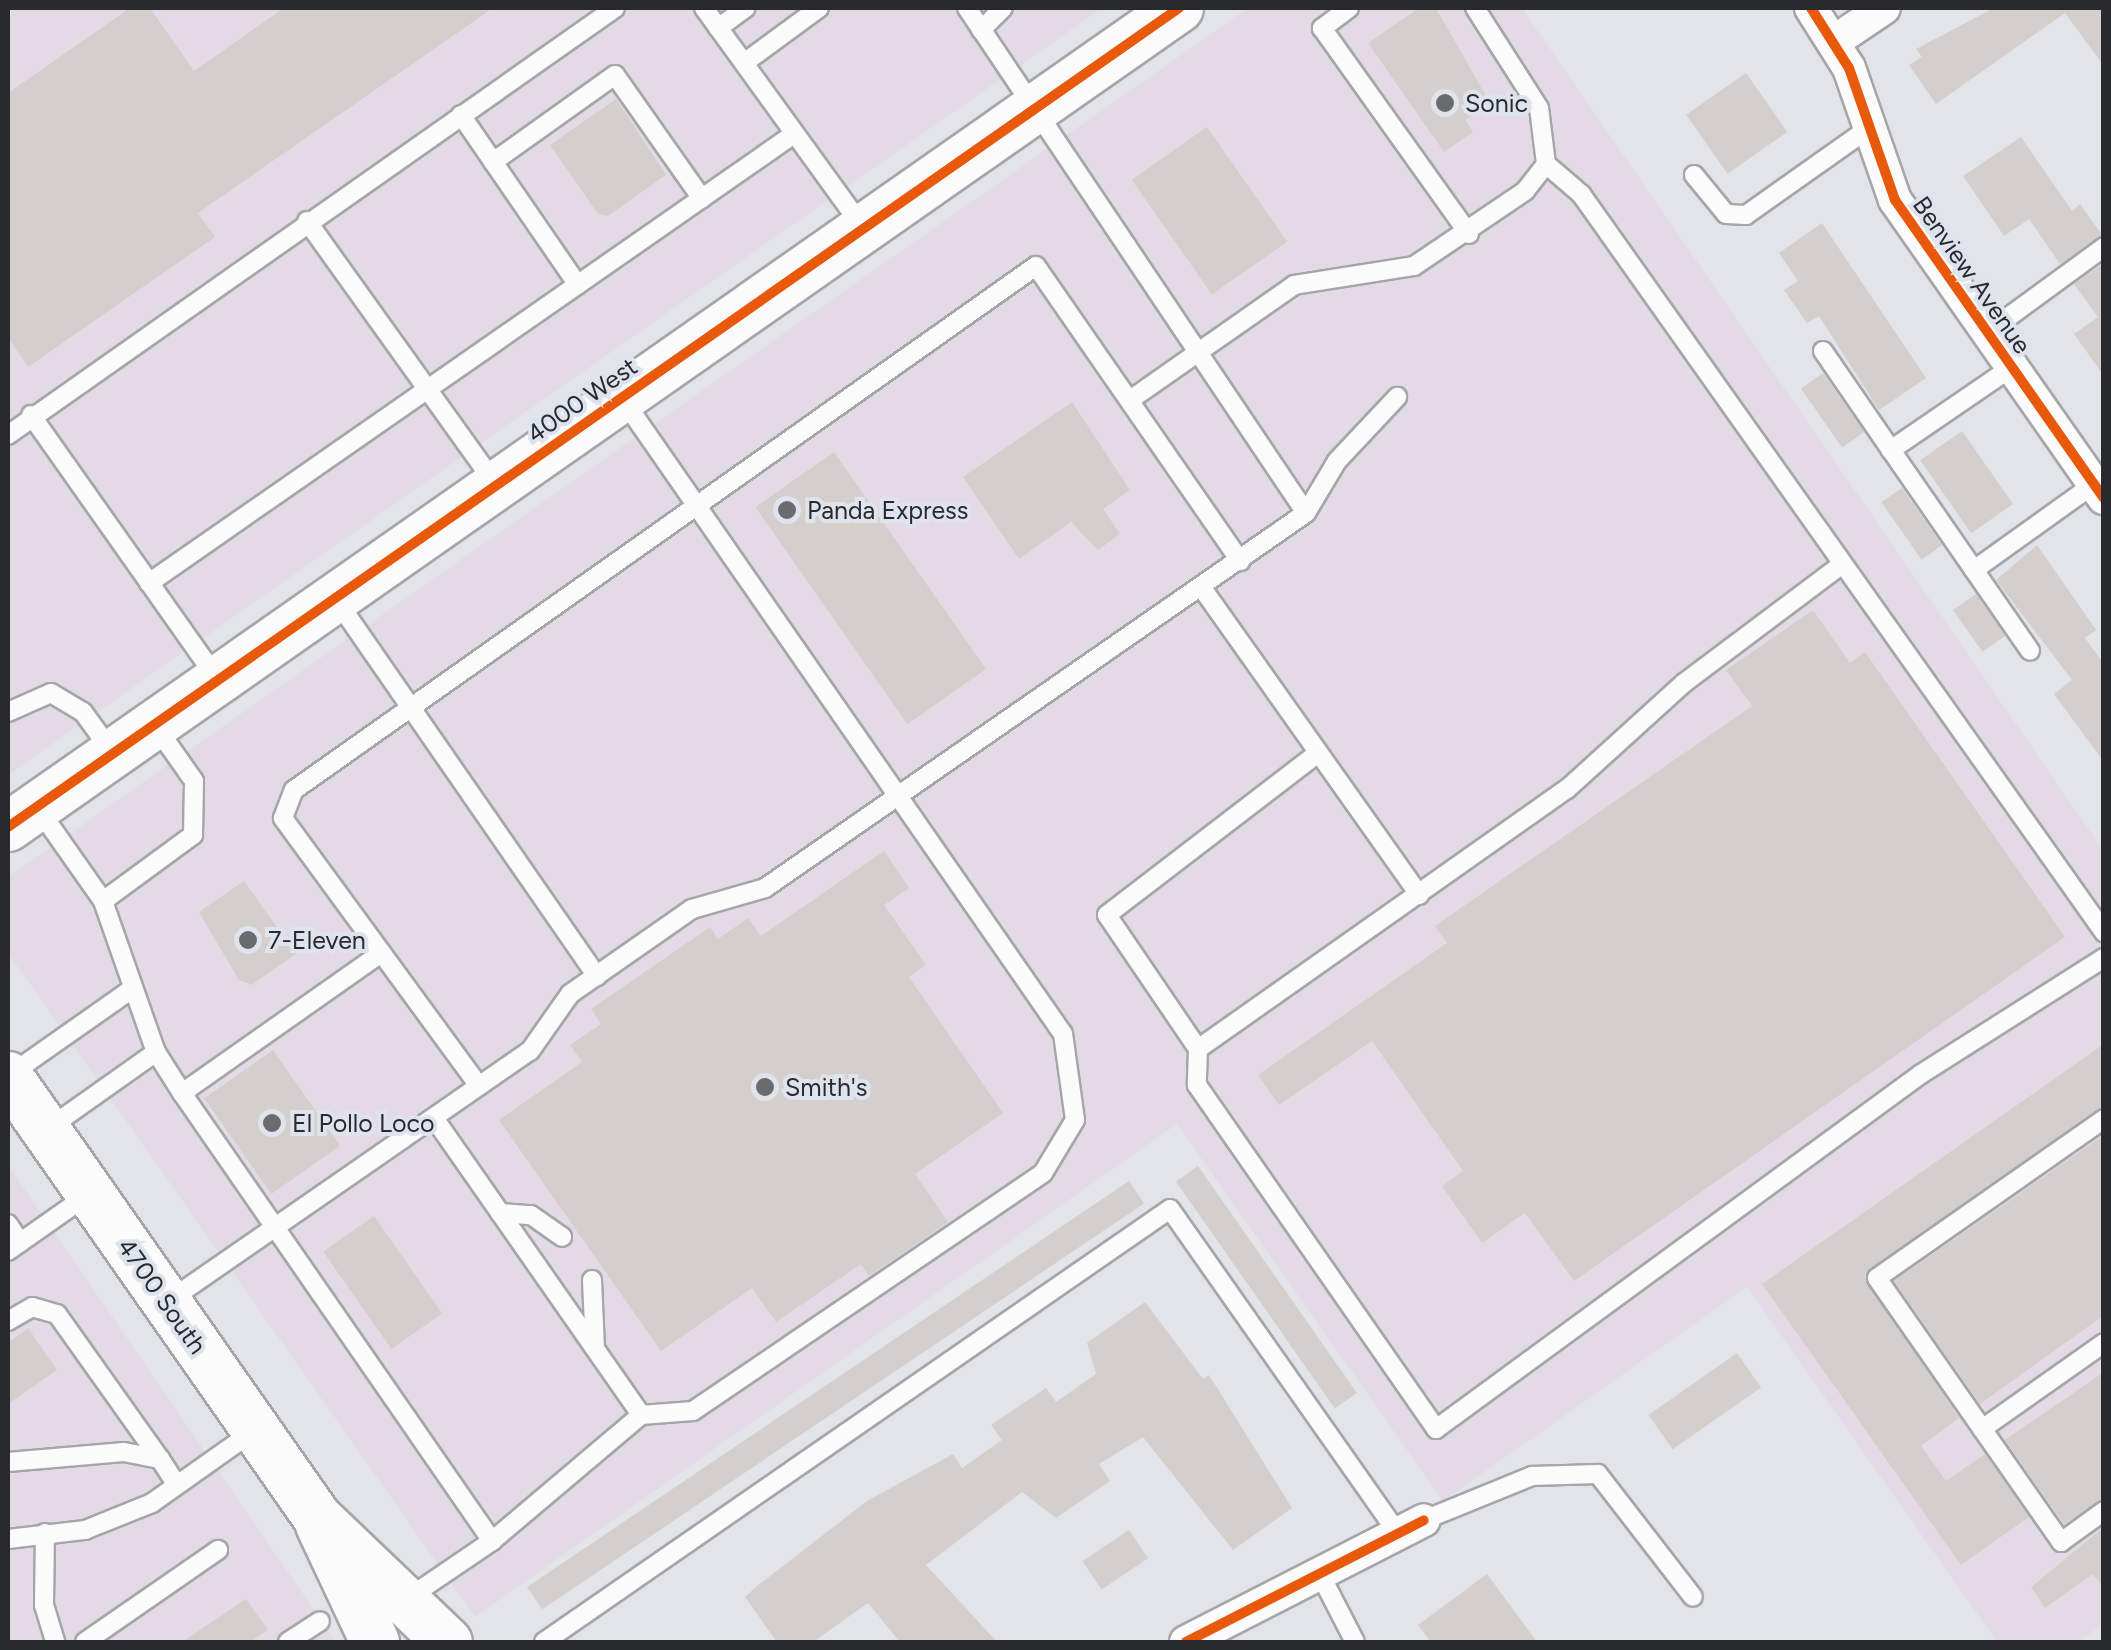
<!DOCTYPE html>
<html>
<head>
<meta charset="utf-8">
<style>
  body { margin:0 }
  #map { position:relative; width:2111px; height:1650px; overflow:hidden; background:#e2e4e9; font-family:Figtree,sans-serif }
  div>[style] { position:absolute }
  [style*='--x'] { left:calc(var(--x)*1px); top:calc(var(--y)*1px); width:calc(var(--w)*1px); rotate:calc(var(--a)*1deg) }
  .commercial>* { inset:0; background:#e4dae5 }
  .building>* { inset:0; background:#d4cecd; transform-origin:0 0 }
  .roads { filter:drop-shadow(2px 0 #a5a6aa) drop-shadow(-2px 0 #a5a6aa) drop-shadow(0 2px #a5a6aa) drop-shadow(0 -2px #a5a6aa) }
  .lane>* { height:18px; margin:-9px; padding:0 9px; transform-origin:9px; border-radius:9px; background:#fbfbfc }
  .street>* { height:32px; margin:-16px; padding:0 16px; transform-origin:16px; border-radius:16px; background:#fbfbfc }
  .secondary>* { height:48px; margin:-24px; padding:0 24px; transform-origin:24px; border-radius:24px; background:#fbfbfc }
  .cycleway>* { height:10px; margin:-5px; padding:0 5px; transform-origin:5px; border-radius:5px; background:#e8590c }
  .dots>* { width:28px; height:28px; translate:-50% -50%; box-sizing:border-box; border:5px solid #dfe3ec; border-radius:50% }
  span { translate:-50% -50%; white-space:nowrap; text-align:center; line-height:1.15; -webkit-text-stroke:8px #dfe3ec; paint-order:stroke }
  .poi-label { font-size:25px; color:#282a2d }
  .left { translate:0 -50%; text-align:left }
  .street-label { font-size:25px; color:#282a2d }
  .frame { position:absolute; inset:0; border:10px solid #282a2d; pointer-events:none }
</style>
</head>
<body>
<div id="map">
  <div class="commercial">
    <div style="clip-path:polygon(8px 8px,1102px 8px,8px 775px)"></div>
    <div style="clip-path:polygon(1248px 8px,1522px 8px,2103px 850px,2103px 1624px,2078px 1642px,1997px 1642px,1747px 1287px,1443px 1501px,1177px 1124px,475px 1617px,8px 953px,8px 877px)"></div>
    <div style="clip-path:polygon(8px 1165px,336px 1642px,8px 1642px)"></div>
  </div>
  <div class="building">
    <div style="clip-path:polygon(130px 8px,150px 8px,194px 71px,284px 8px,493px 8px,198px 213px,215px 237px,28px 367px,8px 337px,8px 93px)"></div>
    <div style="clip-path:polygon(1419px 8px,1436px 8px,1490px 103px,1465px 120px,1473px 132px,1444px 152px,1368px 43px)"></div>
    <div style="clip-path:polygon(1994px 8px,2104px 8px,2104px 66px,2065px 13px,1936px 104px,1909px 65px,1922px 57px,1916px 49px)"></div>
    <div style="left:1746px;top:73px;width:72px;height:73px;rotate:55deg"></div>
    <div style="clip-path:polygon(616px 99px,666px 175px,608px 216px,598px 214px,550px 145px)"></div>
    <div style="left:1207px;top:127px;width:140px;height:92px;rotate:55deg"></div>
    <div style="clip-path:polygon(2021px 137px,2072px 211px,2080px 204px,2102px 235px,2060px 264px,2029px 219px,2004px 236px,1963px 176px)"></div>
    <div style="clip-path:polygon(1822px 223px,1926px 378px,1879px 410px,1819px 316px,1807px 323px,1784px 290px,1798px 281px,1779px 253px)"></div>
    <div style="clip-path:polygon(2104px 263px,2104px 376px,2074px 334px,2098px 317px,2074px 284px)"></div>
    <div style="left:1823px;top:373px;width:72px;height:27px;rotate:55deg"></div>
    <div style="clip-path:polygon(1072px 402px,1130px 490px,1103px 509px,1120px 534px,1098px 550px,1071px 522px,1019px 559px,963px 477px)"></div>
    <div style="left:1962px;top:431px;width:89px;height:51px;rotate:55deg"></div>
    <div style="left:834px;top:452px;width:265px;height:96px;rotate:55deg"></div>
    <div style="left:1902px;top:488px;width:70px;height:25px;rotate:55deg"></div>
    <div style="clip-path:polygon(2037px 545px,2096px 630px,2085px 638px,2104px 664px,2104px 762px,2054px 694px,2072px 680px,1996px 580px)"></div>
    <div style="left:1976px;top:594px;width:51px;height:28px;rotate:55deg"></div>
    <div style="clip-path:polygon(1813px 610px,1850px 663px,1865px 652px,2065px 937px,1574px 1281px,1525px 1213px,1482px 1243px,1442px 1186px,1463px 1171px,1372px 1041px,1279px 1105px,1258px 1075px,1447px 943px,1435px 926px,1752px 706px,1726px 670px)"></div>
    <div style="clip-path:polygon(884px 851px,909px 888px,884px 905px,926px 965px,909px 977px,1003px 1113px,915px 1174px,948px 1222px,869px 1276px,861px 1264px,776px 1322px,752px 1288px,661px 1351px,499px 1120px,582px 1062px,570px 1045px,601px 1024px,591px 1009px,710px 927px,718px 939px,748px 918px,761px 936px)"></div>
    <div style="clip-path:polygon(244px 881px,296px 954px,251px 985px,239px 980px,199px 912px)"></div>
    <div style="clip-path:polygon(2104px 1044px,2104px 1107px,1865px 1274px,1959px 1418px,1921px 1446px,1946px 1481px,1985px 1454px,2029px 1517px,1961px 1565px,1762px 1284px)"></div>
    <div style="left:273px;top:1050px;width:117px;height:84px;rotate:55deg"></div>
    <div style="clip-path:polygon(2104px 1135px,2104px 1315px,1980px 1404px,1894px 1281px)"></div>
    <div style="left:1198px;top:1166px;width:277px;height:27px;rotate:55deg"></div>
    <div style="left:1129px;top:1181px;width:27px;height:726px;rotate:56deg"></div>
    <div style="left:374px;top:1216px;width:119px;height:62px;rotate:55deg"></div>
    <div style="clip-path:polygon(1145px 1302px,1203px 1379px,1209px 1375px,1292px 1508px,1233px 1550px,1143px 1437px,1099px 1464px,1110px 1481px,1056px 1518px,1022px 1492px,926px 1565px,997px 1642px,900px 1642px,868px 1603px,813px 1642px,777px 1642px,745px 1597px,757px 1586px,867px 1501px,953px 1454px,962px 1468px,1002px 1440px,991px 1425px,1046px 1388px,1056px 1402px,1096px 1374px,1087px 1343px)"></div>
    <div style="clip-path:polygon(28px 1328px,57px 1370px,8px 1404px,8px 1343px)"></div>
    <div style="left:1737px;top:1353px;width:42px;height:108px;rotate:55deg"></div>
    <div style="clip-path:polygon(2104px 1372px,2104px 1499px,2064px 1524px,2005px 1440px)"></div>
    <div style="clip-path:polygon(2104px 1527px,2104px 1589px,2093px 1574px,2045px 1608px,2031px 1587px)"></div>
    <div style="left:1129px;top:1530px;width:34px;height:56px;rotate:56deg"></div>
    <div style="clip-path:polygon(1487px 1574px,1537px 1642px,1431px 1642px,1418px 1625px)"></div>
    <div style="clip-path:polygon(246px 1599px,268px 1630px,250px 1642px,182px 1642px)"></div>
  </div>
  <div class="roads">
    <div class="lane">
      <div style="--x:704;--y:8;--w:269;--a:54.1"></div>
      <div style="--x:967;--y:8;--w:608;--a:56.13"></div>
      <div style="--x:1349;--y:8;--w:34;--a:143"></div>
      <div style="--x:1322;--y:28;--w:253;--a:54.5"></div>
      <div style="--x:718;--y:28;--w:34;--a:-36"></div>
      <div style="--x:981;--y:30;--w:31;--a:-45"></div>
      <div style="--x:744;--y:63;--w:93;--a:-36.3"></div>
      <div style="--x:461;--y:115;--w:206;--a:55.5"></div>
      <div style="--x:493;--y:162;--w:150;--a:-35.5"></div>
      <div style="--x:615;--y:75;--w:151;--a:54.9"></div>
      <div style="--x:1546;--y:164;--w:46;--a:40.6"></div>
      <div style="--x:1581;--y:194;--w:905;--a:54.68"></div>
      <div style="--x:1694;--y:175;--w:50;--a:50.6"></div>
      <div style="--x:1726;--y:214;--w:20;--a:3"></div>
      <div style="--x:1746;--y:215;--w:147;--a:-35.3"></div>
      <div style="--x:307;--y:221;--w:325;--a:54.4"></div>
      <div style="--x:1988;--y:332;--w:144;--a:-36.2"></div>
      <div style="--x:1823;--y:351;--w:120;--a:55.5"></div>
      <div style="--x:2012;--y:367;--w:147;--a:145.6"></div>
      <div style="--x:1891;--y:450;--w:244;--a:55.3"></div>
      <div style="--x:1130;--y:400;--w:200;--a:-35"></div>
      <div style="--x:1294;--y:285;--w:121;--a:-9"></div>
      <div style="--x:1414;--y:266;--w:134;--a:-34"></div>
      <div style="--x:1525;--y:191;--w:34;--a:-52"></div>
      <div style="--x:1546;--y:164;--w:56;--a:-97.1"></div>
      <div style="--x:1539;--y:108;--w:119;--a:-122.6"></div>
      <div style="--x:31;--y:415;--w:323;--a:54.8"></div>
      <div style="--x:8;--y:435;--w:742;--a:-35.12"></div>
      <div style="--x:1974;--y:570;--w:148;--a:-35.6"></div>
      <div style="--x:149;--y:583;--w:786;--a:-34.84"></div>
      <div style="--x:1202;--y:588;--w:376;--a:54.7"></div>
      <div style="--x:335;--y:598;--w:460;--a:55.3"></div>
      <div style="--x:8;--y:712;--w:47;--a:-23.8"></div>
      <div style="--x:51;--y:693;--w:37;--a:31"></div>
      <div style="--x:83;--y:712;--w:49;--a:54.1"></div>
      <div style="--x:1318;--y:753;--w:266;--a:142.5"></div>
      <div style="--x:1107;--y:915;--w:162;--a:55.8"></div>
      <div style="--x:1198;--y:1049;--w:36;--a:92"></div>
      <div style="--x:1197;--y:1085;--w:419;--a:55.2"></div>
      <div style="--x:1436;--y:1429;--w:601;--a:-36.2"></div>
      <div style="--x:1921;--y:1074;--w:217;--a:-32.4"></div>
      <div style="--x:37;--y:807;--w:115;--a:54.9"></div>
      <div style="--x:103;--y:901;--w:160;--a:70.7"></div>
      <div style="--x:156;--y:1052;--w:49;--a:57.6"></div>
      <div style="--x:182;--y:1093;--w:240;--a:-35.1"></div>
      <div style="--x:103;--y:901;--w:112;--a:-36.3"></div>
      <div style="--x:193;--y:835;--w:54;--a:-88.9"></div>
      <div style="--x:194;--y:781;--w:70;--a:-125.1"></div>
      <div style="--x:1198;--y:1049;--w:451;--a:-35.2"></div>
      <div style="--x:1567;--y:789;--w:158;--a:-42.2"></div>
      <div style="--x:1684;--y:683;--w:196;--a:-36.9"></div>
      <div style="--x:8;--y:1076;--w:153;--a:-35.1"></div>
      <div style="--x:479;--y:1086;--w:332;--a:-126.2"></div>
      <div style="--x:283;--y:818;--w:30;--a:-69"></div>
      <div style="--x:294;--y:790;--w:908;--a:-35.23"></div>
      <div style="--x:1036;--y:266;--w:359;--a:55.3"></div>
      <div style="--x:182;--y:1093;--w:545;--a:55.32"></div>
      <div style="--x:492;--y:1541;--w:102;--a:145.8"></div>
      <div style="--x:434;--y:1118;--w:362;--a:55.1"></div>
      <div style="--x:2104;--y:1119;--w:277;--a:145"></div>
      <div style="--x:1877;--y:1278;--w:322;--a:55.1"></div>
      <div style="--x:2061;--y:1542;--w:53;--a:-35.8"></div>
      <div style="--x:46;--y:1130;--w:135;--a:-35.3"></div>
      <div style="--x:500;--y:1213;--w:31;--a:4"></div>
      <div style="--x:531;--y:1215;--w:38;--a:35"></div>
      <div style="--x:8;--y:1224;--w:22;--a:56"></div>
      <div style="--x:8;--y:1251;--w:99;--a:-35.1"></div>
      <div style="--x:592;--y:1280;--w:68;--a:87.5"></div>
      <div style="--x:167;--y:1302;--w:441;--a:-34.7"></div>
      <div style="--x:530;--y:1051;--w:70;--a:-54.9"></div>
      <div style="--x:570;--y:994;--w:149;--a:-34.9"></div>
      <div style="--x:692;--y:909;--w:76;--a:-16"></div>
      <div style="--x:765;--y:888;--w:658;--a:-34.73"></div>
      <div style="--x:1306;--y:513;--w:61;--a:-59.2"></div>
      <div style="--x:1337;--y:461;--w:88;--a:-46.8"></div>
      <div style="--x:8;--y:1321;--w:28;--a:-30"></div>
      <div style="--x:32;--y:1307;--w:26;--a:16"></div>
      <div style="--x:57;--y:1314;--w:178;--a:54.6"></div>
      <div style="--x:1982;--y:1429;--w:149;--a:-35.2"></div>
      <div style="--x:8;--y:1462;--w:116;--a:-4.9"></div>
      <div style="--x:124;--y:1452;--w:37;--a:11"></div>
      <div style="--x:160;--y:1459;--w:31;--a:57"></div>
      <div style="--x:1424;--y:1520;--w:117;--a:-22.2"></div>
      <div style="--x:1532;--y:1476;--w:66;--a:-1.7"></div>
      <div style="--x:1598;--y:1474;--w:155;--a:52.3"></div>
      <div style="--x:45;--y:1533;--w:72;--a:90.8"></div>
      <div style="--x:44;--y:1605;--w:39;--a:73"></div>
      <div style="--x:8;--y:1539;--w:78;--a:-6.7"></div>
      <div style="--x:85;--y:1530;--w:72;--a:-21.9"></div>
      <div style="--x:152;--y:1503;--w:126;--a:-35.3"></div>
      <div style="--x:492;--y:1541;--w:195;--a:-40.2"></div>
      <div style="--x:641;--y:1415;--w:52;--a:-4.4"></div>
      <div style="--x:693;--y:1411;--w:423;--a:-34.2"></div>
      <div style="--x:1043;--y:1173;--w:62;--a:-58.9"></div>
      <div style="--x:1075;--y:1120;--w:87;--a:-97.9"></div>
      <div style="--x:1063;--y:1034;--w:770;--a:-124.74"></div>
      <div style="--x:1321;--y:1576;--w:74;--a:62.7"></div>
      <div style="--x:85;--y:1642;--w:162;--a:-34.7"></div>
      <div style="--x:288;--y:1642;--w:38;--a:-33"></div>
      <div style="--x:544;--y:1642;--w:761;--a:-34.67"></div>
      <div style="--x:1170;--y:1209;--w:398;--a:54.9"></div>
    </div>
    <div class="street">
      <div style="--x:1811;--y:8;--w:71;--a:57.7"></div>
      <div style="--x:1849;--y:68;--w:140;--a:70.8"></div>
      <div style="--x:1895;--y:200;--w:364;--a:55"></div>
      <div style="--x:1835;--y:41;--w:59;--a:-34"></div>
      <div style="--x:1186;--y:1642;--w:267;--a:-27.1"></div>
    </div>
    <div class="secondary">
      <div style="--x:8;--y:827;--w:1429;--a:-34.97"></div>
      <div style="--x:8;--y:1076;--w:538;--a:54.98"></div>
      <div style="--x:317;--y:1517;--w:181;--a:43.7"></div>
      <div style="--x:320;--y:1525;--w:129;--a:64.8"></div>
    </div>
  </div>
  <div class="cycleway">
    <div style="--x:1811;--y:8;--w:71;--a:57.7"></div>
    <div style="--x:1849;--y:68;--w:140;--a:70.8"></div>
    <div style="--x:1895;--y:200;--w:364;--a:55"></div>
    <div style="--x:8;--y:827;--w:1429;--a:-34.97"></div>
    <div style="--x:1186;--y:1642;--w:267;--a:-27.1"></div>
  </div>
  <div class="dots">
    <div style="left:1445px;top:103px;background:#696b6f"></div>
    <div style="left:787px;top:510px;background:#696b6f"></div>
    <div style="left:248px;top:940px;background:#696b6f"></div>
    <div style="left:765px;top:1087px;background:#696b6f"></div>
    <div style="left:272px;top:1123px;background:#696b6f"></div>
  </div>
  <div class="poi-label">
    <span class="left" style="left:1465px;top:103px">Sonic</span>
    <span class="left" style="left:807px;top:510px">Panda Express</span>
    <span class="left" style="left:268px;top:940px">7-Eleven</span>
    <span class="left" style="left:785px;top:1087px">Smith's</span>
    <span class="left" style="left:292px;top:1123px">El Pollo Loco</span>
  </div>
  <div class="street-label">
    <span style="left:1972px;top:275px;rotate:55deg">Benview Avenue</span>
    <span style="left:582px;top:400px;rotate:-35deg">4000 West</span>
    <span style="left:162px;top:1296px;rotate:55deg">4700 South</span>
  </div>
  <div class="frame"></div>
</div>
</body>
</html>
